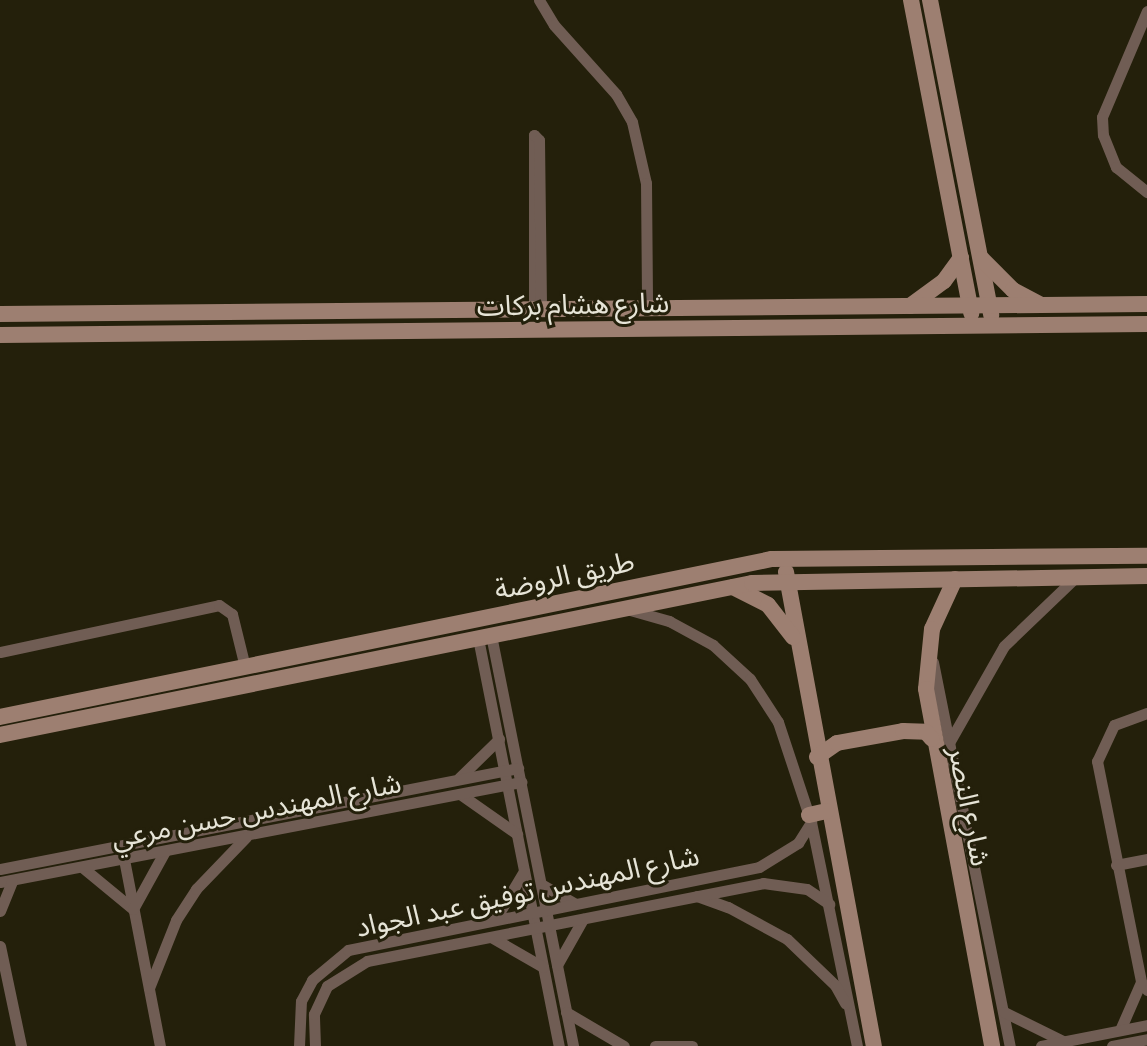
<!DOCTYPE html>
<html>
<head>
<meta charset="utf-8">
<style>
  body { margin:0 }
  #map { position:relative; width:1147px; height:1046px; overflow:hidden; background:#24200b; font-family:Manrope,"Noto Sans Arabic",sans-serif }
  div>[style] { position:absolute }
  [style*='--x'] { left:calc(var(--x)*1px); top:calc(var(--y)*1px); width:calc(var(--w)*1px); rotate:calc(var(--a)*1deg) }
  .street>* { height:11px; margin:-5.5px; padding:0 5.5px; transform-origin:5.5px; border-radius:5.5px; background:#705d54 }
  .secondary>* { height:16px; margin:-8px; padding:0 8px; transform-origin:8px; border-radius:8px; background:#9d7f71 }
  span { translate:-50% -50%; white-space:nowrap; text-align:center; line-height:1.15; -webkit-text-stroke:6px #24200b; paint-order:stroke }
  .street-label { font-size:28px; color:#e6e4d7 }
</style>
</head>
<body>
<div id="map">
  <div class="street">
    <div style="--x:539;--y:0;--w:29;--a:59"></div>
    <div style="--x:554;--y:25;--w:93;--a:48.1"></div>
    <div style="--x:616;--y:94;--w:32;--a:60"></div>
    <div style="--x:632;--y:122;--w:63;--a:77.1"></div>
    <div style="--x:646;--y:183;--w:125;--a:89.5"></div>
    <div style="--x:1147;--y:11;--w:115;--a:113"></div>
    <div style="--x:1102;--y:117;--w:18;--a:87"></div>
    <div style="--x:1103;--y:135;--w:35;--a:68"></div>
    <div style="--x:1116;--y:167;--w:40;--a:39"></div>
    <div style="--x:534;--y:309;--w:174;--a:-90"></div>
    <div style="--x:534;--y:135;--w:7;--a:45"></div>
    <div style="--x:539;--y:140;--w:169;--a:89.3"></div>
    <div style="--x:630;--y:610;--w:41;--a:15.8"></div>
    <div style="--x:669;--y:621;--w:50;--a:28.6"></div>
    <div style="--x:713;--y:645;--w:50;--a:42.6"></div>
    <div style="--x:750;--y:679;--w:51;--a:56.9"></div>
    <div style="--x:778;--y:722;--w:105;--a:71.7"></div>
    <div style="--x:811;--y:822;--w:229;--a:78.4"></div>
    <div style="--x:491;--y:635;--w:419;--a:78.7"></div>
    <div style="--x:478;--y:638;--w:416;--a:78.8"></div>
    <div style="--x:0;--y:652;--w:224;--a:-12.1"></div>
    <div style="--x:219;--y:605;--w:16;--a:35"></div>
    <div style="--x:232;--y:614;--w:55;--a:76.2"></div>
    <div style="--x:933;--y:662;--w:392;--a:78.7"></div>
    <div style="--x:1147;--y:713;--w:35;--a:160"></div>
    <div style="--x:1114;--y:725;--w:40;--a:115"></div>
    <div style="--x:1097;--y:761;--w:225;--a:78.7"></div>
    <div style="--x:1141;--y:982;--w:10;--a:53"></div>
    <div style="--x:950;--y:741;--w:109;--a:-60.4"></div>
    <div style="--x:1004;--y:646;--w:100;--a:-43.8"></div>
    <div style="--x:459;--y:778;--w:56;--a:-44.3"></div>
    <div style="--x:460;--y:794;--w:70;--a:35.1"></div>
    <div style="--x:123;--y:854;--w:196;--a:79.1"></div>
    <div style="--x:1116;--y:865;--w:32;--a:-11"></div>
    <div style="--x:82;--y:867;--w:66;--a:39.5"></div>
    <div style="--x:133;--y:909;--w:66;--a:-61.1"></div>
    <div style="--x:0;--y:869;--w:528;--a:-11.03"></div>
    <div style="--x:0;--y:882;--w:531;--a:-10.87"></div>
    <div style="--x:541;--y:884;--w:39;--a:30"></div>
    <div style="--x:697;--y:896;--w:33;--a:20"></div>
    <div style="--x:728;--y:907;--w:67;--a:28.5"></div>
    <div style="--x:787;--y:939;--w:66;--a:43.8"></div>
    <div style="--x:835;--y:985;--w:21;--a:61"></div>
    <div style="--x:0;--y:911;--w:32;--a:-68"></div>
    <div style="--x:495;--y:920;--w:57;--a:-59.4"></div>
    <div style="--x:491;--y:937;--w:60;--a:30"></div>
    <div style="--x:0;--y:946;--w:102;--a:78.1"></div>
    <div style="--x:557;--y:965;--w:53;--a:-60.5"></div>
    <div style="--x:149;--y:988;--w:73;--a:-68.3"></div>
    <div style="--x:176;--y:920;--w:37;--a:-57"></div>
    <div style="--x:196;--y:889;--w:72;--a:-46.1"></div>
    <div style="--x:566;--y:1012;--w:67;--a:30.4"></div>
    <div style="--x:1004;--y:1012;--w:66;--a:26.2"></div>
    <div style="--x:1120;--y:1030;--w:52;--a:-66.4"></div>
    <div style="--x:299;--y:1046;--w:45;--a:-87.5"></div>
    <div style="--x:301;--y:1001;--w:24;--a:-62"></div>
    <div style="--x:312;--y:980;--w:47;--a:-39.8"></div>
    <div style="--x:348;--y:950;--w:419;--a:-11.4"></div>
    <div style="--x:759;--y:867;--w:46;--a:-31.6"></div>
    <div style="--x:798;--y:843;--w:25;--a:-58"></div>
    <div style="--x:315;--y:1046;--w:32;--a:-92"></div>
    <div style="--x:314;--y:1014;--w:31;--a:-65"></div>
    <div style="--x:327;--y:986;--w:47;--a:-32"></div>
    <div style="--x:367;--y:961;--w:404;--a:-11.1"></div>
    <div style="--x:763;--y:883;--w:44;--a:7.8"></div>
    <div style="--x:807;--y:889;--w:27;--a:34"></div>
    <div style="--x:655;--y:1046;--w:37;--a:0"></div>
    <div style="--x:1041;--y:1046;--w:108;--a:-11.2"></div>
    <div style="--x:1112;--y:1046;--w:36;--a:-11"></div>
  </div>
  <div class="secondary">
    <div style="--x:911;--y:0;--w:319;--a:79.1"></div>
    <div style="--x:930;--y:0;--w:321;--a:79"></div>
    <div style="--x:982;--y:259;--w:44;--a:45"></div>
    <div style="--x:1013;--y:290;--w:30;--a:28"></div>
    <div style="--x:910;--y:306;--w:42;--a:-36.3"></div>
    <div style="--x:944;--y:281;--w:29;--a:-54"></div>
    <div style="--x:0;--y:314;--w:1147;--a:-0.5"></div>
    <div style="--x:0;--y:335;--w:1147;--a:-0.55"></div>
    <div style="--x:786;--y:572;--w:482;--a:79.5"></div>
    <div style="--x:955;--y:579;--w:55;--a:114.7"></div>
    <div style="--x:932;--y:629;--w:60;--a:95.7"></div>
    <div style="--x:926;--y:689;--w:363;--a:79.5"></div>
    <div style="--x:733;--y:587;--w:39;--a:27"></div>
    <div style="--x:768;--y:605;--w:41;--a:52"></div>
    <div style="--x:0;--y:717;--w:788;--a:-11.57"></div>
    <div style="--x:772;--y:559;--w:375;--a:-0.5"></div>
    <div style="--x:0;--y:735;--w:767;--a:-11.43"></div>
    <div style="--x:752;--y:583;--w:395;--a:-1"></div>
    <div style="--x:817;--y:757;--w:24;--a:-35"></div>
    <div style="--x:837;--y:743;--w:67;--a:-10.3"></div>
    <div style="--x:903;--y:731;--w:23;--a:2"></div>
    <div style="--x:926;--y:732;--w:9;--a:49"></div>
    <div style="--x:809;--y:815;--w:18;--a:-13"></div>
  </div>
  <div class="street-label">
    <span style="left:573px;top:303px;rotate:-1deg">شارع هشام بركات</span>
    <span style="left:564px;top:574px;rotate:-12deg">طريق الروضة</span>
    <span style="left:971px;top:806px;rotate:79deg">شارع النصر</span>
    <span style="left:256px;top:809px;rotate:-11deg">شارع المهندس حسن مرعي</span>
    <span style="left:527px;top:890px;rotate:-12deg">شارع المهندس توفيق عبد الجواد</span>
  </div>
</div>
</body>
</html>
